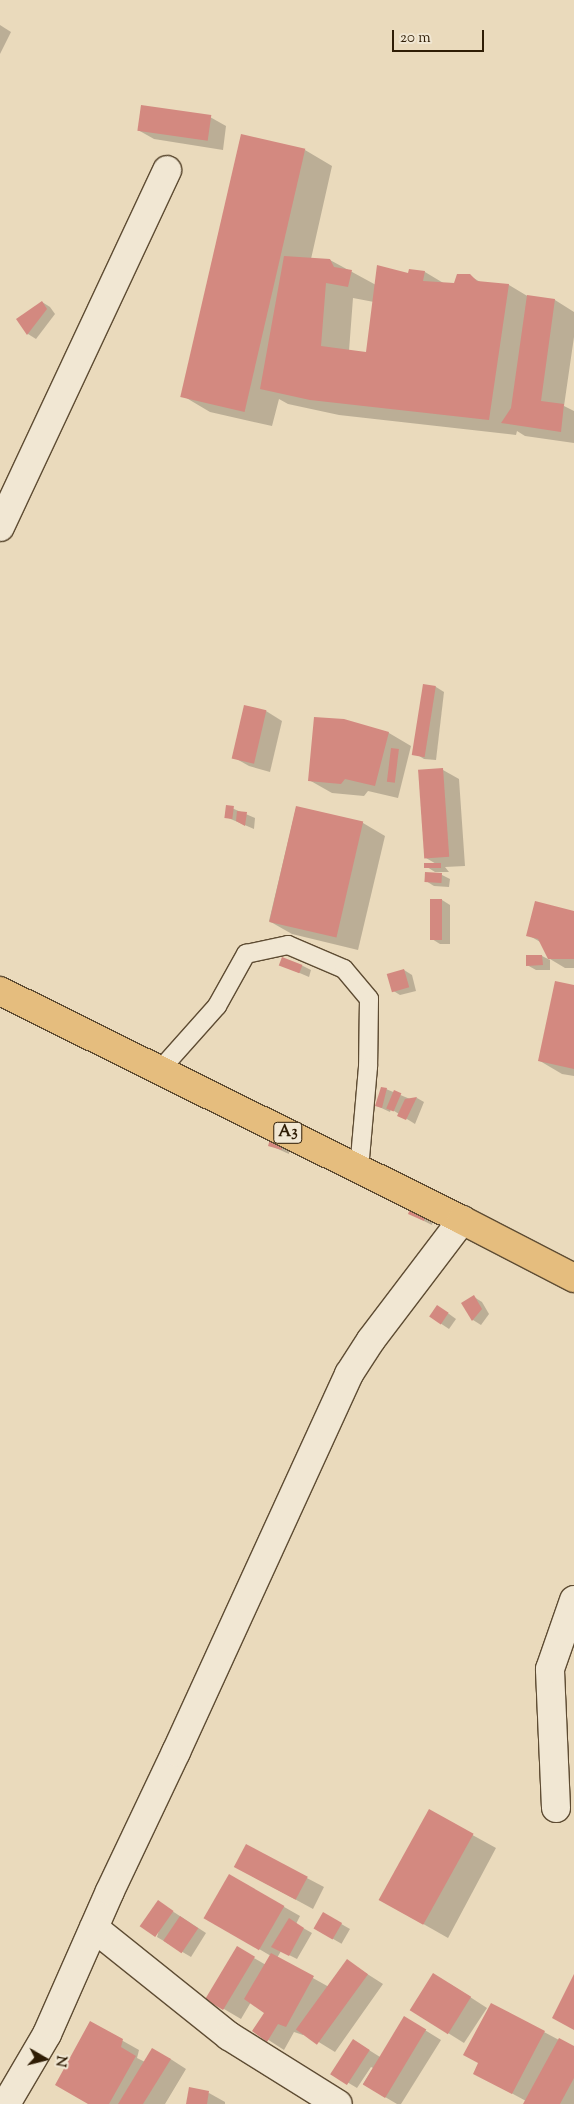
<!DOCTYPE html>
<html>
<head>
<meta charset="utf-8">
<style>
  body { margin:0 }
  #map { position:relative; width:574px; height:2104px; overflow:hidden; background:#eadabc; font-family:"Sorts Mill Goudy",serif }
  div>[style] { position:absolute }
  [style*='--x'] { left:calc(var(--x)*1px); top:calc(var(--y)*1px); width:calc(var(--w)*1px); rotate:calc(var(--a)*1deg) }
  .shadow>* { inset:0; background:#0003; transform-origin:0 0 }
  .building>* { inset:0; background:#d38980; transform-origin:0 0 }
  .roads { filter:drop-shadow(1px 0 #5e4c33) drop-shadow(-1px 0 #5e4c33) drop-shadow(0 1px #5e4c33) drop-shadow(0 -1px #5e4c33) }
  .lane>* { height:18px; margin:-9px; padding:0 9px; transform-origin:9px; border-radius:9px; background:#f1e7d3 }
  .street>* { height:28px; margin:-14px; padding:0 14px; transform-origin:14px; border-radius:14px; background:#f1e7d3 }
  .highway>* { height:28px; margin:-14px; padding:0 14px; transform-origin:14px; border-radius:14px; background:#e5bd7e }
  span { translate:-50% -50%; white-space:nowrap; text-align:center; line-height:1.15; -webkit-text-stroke:4px #f1e7d3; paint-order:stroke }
  .shield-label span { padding:1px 4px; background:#f1e7d3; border:1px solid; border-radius:4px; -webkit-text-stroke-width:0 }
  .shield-label { font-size:16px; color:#2f1d05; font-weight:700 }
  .north { position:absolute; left:20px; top:2034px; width:50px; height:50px; -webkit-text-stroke:4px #f1e7d3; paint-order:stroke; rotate:98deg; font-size:14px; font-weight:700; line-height:20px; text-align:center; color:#2f1d05 }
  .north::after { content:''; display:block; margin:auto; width:18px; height:22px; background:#2f1d05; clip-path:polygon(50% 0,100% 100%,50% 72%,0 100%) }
  .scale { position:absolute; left:392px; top:30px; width:92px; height:22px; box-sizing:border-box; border:2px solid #2f1d05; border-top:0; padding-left:6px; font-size:15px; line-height:18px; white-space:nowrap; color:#2f1d05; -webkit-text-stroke:4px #f1e7d3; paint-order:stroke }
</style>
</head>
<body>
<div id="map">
  <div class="shadow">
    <div style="clip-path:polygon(0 25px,11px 32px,0 54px)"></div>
    <div style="clip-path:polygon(210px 117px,226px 126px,223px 150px,154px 139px,138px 130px)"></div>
    <div style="clip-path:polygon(evenodd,305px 150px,332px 166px,311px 259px,330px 260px,376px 285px,409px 275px,410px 270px,425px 272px,445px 284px,455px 285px,470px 276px,482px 283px,509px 285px,529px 297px,555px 300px,574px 312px,574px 337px,564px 406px,574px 411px,574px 443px,525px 436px,517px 431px,516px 435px,339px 415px,288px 404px,279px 399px,272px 426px,210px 412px,183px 396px,305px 150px,353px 298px,374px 302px,367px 353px,349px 351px,353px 298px)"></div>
    <div style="clip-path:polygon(42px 302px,50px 307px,55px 314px,36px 339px,28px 334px,18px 319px)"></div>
    <div style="clip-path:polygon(424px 685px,436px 687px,444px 692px,436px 760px,424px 759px,416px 754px)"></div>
    <div style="clip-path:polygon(245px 706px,266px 711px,282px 721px,270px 772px,249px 766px,233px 757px)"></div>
    <div style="clip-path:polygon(344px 721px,389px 733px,411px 746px,398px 798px,368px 791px,364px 796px,332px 793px,309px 780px)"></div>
    <div style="clip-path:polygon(443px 770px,459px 779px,465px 866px,445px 867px,449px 872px,435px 872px,427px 867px,438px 865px,426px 858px)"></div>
    <div style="clip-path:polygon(227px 806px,255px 818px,254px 829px,226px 817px)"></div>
    <div style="clip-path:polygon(296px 808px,363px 823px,385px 836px,358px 950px,292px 934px,269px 921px)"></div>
    <div style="clip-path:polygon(442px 875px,450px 879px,449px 887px,434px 886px,426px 881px)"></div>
    <div style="clip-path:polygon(442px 900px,450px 905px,450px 944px,440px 944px,432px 939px)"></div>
    <div style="clip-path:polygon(574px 912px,574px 968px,565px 968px,550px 959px,550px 970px,536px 970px,527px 965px,542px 956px,550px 960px,542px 943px,528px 935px)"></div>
    <div style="clip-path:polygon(281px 965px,303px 966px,311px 970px,309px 977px)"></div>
    <div style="clip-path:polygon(404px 970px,412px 975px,416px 991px,400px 995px,392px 990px)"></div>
    <div style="clip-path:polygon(574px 986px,574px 1076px,562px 1074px,540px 1061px)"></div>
    <div style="clip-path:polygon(386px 1089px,410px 1099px,417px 1098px,424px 1102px,415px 1124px,391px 1109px,390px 1112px,377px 1106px)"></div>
    <div style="clip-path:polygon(272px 1137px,289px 1149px,289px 1154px,269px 1145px)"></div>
    <div style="clip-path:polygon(424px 1212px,433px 1217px,432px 1225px,418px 1218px)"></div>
    <div style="clip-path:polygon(474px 1297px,482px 1302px,489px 1314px,481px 1325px,473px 1320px,463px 1303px)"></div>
    <div style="clip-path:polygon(445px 1311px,456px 1319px,449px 1329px,431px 1317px)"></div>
    <div style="clip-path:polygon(429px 1811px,496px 1848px,448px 1938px,404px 1913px)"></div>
    <div style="clip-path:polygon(246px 1846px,324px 1887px,313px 1909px,252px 1876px)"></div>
    <div style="clip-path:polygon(230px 1876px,300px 1916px,296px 1924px,312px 1933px,297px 1959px,281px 1951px,277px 1958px,329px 1987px,347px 1961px,383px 1984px,335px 2052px,304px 2033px,303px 2035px,294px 2032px,284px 2050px,253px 2030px,266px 2013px,251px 2002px,241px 2019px,207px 1999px,237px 1948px,266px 1965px,271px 1956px,206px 1918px)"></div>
    <div style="clip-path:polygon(166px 1907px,206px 1933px,191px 1957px,157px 1937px)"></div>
    <div style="left:324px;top:1914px;width:30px;height:17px;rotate:30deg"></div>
    <div style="clip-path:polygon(450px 1984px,487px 2008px,464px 2043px,448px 2033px)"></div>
    <div style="clip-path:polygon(91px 2023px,139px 2050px,137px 2058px,145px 2062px,169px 2058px,186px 2069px,165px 2104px,91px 2104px)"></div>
    <div style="clip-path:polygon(420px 2027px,441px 2040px,401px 2104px,397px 2104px,363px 2084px,373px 2068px,371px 2067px,357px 2088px,332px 2073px,361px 2045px,380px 2057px)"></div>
    <div style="clip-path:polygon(544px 2032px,574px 2048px,574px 2104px,524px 2104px,526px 2101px,491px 2082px)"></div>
    <div style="clip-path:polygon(209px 2093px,225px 2102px,225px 2104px,187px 2104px)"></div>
  </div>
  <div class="building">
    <div style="left:141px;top:105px;width:71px;height:26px;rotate:8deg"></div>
    <div style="left:241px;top:134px;width:66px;height:270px;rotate:13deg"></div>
    <div style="clip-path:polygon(284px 256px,330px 259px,334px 267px,352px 270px,348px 287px,326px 283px,321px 346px,366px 352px,377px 265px,408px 273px,409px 269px,425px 271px,423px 281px,454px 283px,457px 274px,470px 274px,477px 281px,509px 284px,489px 420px,310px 400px,260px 389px)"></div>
    <div style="clip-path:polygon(527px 295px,555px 299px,541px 401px,564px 404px,561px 432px,501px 423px,511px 408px)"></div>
    <div style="clip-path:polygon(42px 301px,47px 309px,27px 335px,16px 319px)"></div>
    <div style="left:423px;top:684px;width:13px;height:72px;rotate:9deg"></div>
    <div style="left:244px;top:705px;width:23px;height:55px;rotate:13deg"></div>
    <div style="clip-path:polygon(314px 717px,344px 719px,389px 732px,375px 786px,345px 779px,341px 784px,308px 781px)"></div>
    <div style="left:391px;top:748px;width:8px;height:34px;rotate:7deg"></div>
    <div style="left:443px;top:768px;width:89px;height:25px;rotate:86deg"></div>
    <div style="left:226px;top:805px;width:8px;height:13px;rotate:7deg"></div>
    <div style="left:296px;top:806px;width:69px;height:119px;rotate:13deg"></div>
    <div style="clip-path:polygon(237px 811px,247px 812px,245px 826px,236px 821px)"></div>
    <div style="left:424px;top:863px;width:17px;height:5px"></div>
    <div style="left:425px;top:872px;width:17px;height:10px;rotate:3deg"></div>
    <div style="left:430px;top:899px;width:12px;height:41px"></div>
    <div style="clip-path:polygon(535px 901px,574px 911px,574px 959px,548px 959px,538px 939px,526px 936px)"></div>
    <div style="clip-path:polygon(526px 955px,542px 955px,543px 965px,526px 966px)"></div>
    <div style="left:282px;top:957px;width:22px;height:9px;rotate:21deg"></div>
    <div style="left:404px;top:969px;width:19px;height:18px;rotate:74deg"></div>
    <div style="clip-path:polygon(555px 981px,574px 985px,574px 1069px,538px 1061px)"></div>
    <div style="clip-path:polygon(381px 1087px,387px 1088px,382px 1108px,375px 1106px)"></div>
    <div style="left:394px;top:1090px;width:8px;height:20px;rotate:23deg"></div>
    <div style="clip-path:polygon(417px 1097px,406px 1120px,397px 1116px,405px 1099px)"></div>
    <div style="clip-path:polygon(271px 1136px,281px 1143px,282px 1150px,268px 1146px)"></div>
    <div style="clip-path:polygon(412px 1205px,425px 1211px,424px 1221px,408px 1214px)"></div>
    <div style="clip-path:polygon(474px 1295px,482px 1309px,472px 1321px,461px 1303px)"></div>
    <div style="left:437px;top:1305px;width:14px;height:14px;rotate:34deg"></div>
    <div style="left:429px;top:1809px;width:51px;height:104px;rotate:29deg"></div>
    <div style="left:246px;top:1844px;width:70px;height:26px;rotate:28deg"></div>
    <div style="left:229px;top:1874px;width:64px;height:51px;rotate:30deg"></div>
    <div style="left:158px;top:1900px;width:19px;height:32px;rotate:35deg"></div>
    <div style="left:323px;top:1912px;width:22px;height:19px;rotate:30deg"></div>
    <div style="left:180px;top:1916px;width:22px;height:30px;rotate:34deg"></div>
    <div style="clip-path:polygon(289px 1918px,304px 1928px,289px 1956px,271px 1947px)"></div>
    <div style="left:237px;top:1946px;width:21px;height:62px;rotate:31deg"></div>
    <div style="clip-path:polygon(271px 1953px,314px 1976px,286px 2027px,278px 2024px,267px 2042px,252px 2031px,264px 2013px,244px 1999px)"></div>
    <div style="left:347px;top:1959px;width:26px;height:87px;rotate:36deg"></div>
    <div style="left:433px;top:1973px;width:45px;height:44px;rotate:32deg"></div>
    <div style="clip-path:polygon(574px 1974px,574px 2030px,552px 2018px)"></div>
    <div style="clip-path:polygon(491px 2003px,545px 2031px,512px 2094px,473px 2074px,478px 2063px,463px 2055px)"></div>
    <div style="left:404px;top:2016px;width:26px;height:80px;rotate:31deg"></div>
    <div style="clip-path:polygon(90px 2021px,123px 2039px,121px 2047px,136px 2056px,109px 2104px,88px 2104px,55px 2085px)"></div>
    <div style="clip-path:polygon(559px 2038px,574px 2046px,574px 2078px,560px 2104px,523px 2104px)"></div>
    <div style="left:353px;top:2039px;width:20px;height:42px;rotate:33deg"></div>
    <div style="clip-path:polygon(152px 2048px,171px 2059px,143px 2104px,118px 2104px)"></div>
    <div style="clip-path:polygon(189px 2087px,209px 2091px,207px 2104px,186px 2104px)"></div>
  </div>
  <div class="roads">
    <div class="lane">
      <div style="--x:160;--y:1070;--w:86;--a:-48.3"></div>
      <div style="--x:217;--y:1006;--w:60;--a:-60.9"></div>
      <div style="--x:246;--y:954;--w:43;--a:-12.1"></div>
      <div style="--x:288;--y:945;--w:61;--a:23.2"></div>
      <div style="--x:344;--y:969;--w:39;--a:50"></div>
      <div style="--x:369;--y:999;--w:68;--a:90.8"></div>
      <div style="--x:368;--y:1067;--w:102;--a:95"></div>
    </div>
    <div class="street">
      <div style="--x:0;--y:527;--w:394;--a:-64.9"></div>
      <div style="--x:556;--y:1808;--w:139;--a:-92.5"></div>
      <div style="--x:550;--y:1669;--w:73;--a:-70.8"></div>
      <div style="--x:94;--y:1928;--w:173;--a:38.7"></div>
      <div style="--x:229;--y:2036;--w:128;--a:32"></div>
      <div style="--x:6;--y:2104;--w:81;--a:-59.6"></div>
      <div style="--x:47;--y:2034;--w:156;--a:-66.2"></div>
      <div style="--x:110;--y:1891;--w:154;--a:-64.6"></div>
      <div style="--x:176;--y:1752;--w:416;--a:-65.4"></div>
      <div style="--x:349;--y:1374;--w:40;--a:-57.1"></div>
      <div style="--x:371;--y:1340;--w:151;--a:-52.8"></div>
    </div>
    <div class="highway">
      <div style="--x:0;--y:991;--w:516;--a:26.37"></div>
      <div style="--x:462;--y:1220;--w:126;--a:27.4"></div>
    </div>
  </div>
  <div class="shield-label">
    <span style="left:288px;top:1133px">A3</span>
  </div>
  <div class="north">N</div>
  <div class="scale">20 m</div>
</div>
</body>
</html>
